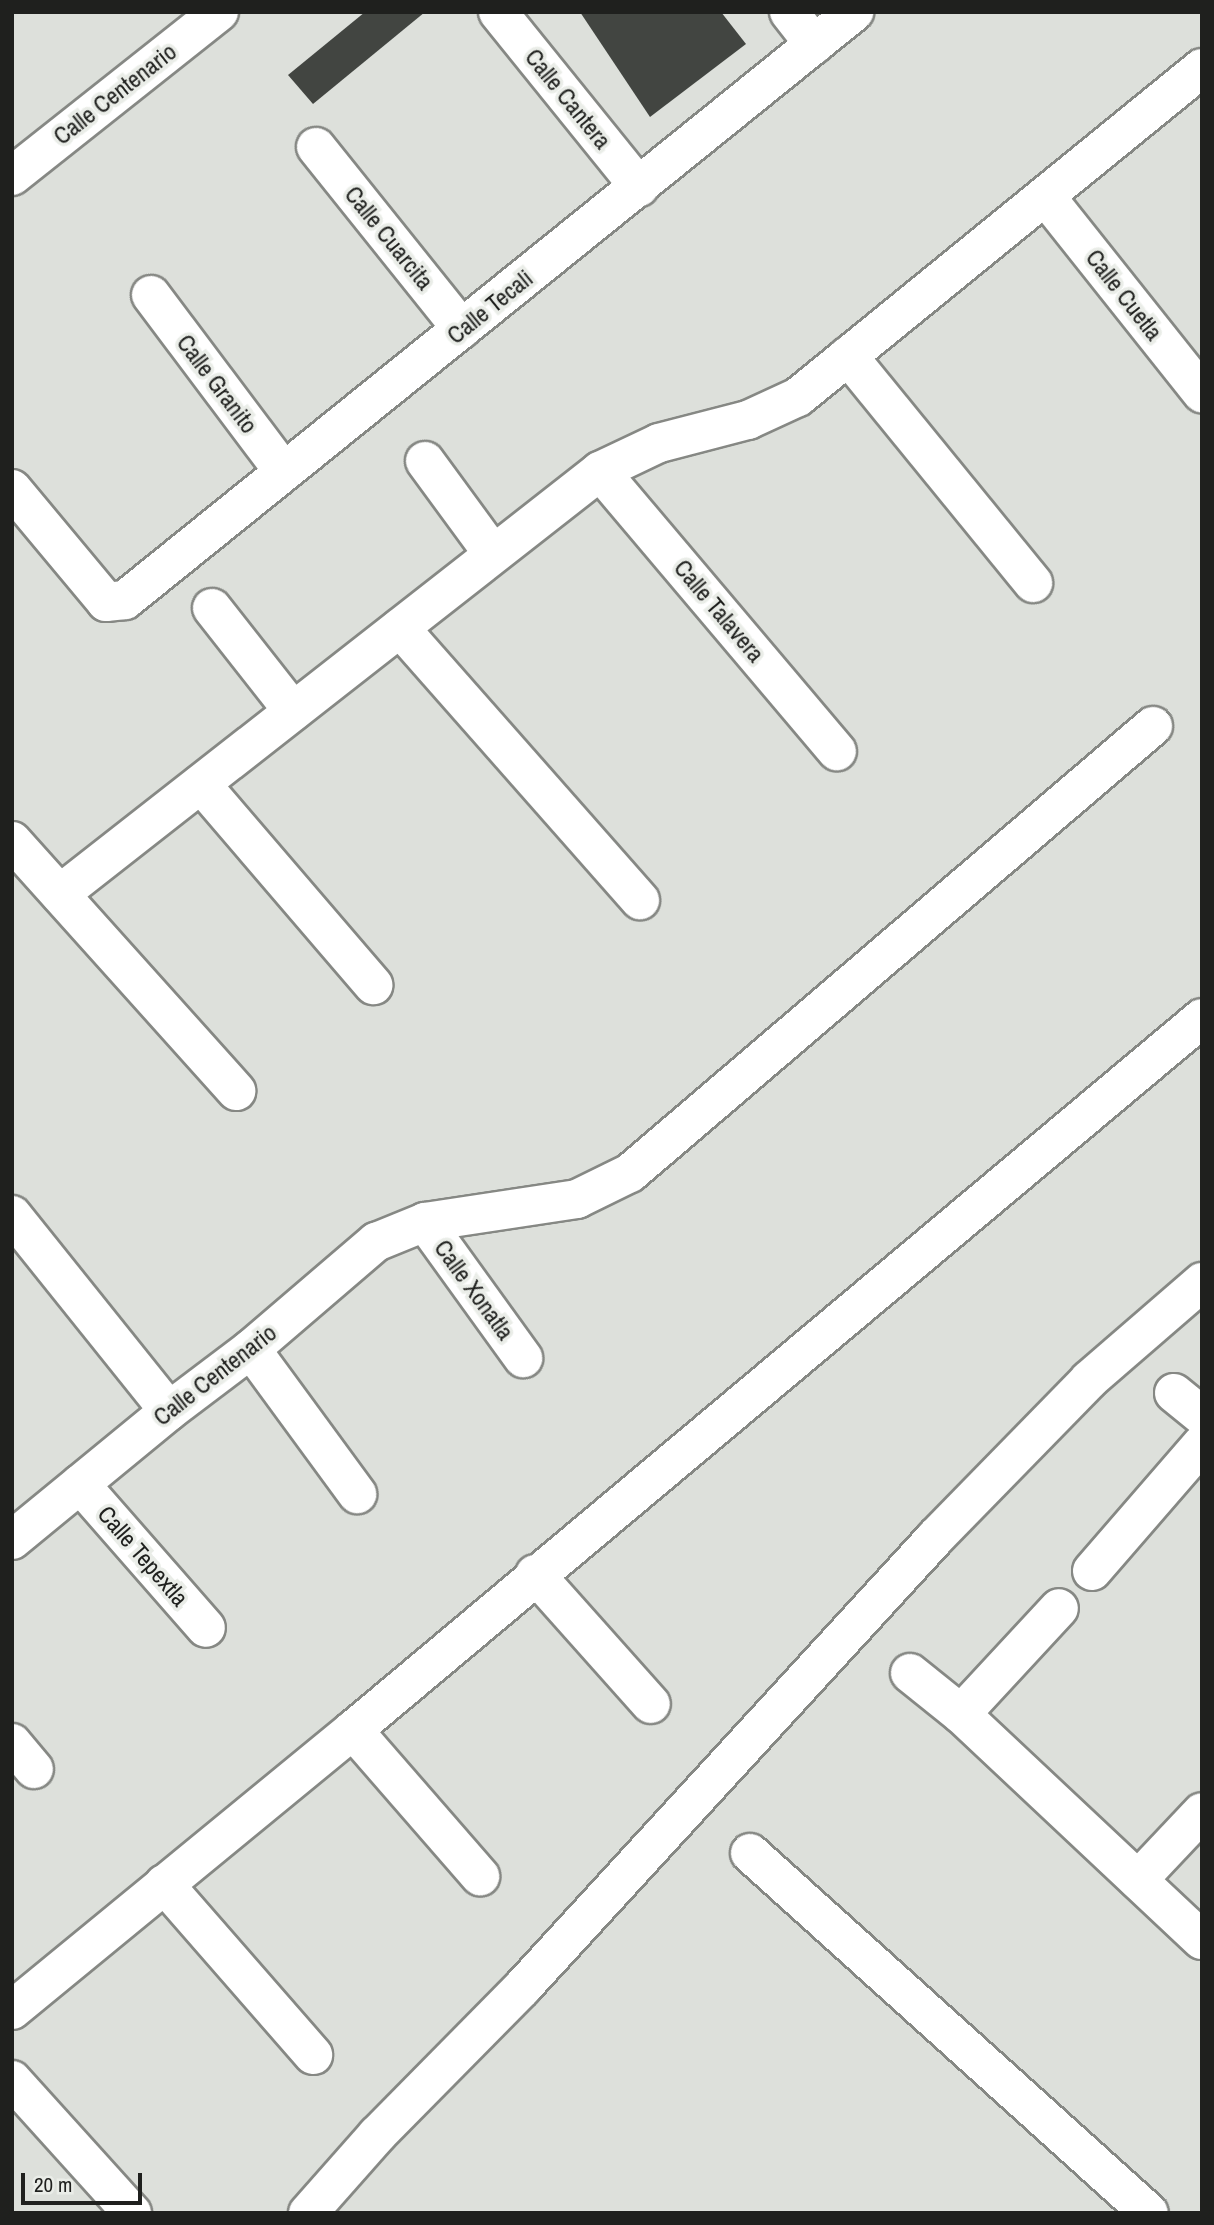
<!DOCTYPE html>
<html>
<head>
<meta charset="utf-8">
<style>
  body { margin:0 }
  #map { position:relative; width:1214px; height:2225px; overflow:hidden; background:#dde0db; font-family:"Archivo Narrow",sans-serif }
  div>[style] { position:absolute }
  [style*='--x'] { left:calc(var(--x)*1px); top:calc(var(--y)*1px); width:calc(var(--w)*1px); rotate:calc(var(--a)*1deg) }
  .building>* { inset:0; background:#424541 }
  .roads { filter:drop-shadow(2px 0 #868884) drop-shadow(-2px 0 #868884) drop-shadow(0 2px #868884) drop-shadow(0 -2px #868884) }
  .minor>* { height:38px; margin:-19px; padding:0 19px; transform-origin:19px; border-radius:19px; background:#fff }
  span { translate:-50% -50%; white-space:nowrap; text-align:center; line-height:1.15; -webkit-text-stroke:7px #eaede8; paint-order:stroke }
  .street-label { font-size:24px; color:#1f201e }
  .frame { position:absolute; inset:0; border:14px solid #1f201e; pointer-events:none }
  .scale { position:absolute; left:21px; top:2173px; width:121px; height:32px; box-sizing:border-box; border:4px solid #1f201e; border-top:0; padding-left:9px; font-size:21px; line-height:24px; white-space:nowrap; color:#1f201e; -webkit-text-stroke:5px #eaede8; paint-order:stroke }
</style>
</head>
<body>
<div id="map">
  <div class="building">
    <div style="clip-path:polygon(365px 12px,425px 12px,313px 104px,288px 75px)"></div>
    <div style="clip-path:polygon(580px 12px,721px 12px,746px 44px,650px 117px)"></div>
  </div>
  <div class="roads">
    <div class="minor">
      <div style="--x:498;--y:12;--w:225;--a:51.1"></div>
      <div style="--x:789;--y:12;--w:41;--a:52"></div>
      <div style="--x:316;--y:147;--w:233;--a:51.3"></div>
      <div style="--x:12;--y:176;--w:264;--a:-38.4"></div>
      <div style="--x:1046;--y:197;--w:251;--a:51.5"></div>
      <div style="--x:151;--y:295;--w:221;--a:53.1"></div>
      <div style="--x:848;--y:356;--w:293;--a:50.8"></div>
      <div style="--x:425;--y:461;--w:115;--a:53.8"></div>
      <div style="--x:600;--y:471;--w:367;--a:49.8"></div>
      <div style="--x:12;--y:489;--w:147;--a:50.2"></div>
      <div style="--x:106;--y:602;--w:19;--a:-6"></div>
      <div style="--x:125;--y:600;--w:937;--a:-38.89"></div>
      <div style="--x:212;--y:608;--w:131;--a:51.8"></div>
      <div style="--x:400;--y:628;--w:363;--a:48.6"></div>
      <div style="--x:201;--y:784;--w:265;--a:49.4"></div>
      <div style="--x:12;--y:841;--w:336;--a:48.1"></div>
      <div style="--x:60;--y:894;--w:686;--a:-38.07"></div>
      <div style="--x:600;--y:471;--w:65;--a:-25.4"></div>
      <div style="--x:659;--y:443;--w:92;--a:-14.5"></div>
      <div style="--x:748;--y:420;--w:55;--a:-24.7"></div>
      <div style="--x:798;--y:397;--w:521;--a:-39.16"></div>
      <div style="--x:12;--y:1215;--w:251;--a:51.3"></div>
      <div style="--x:425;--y:1222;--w:168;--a:54.2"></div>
      <div style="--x:251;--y:1349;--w:180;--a:53.8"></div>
      <div style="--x:1174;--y:1393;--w:36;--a:39"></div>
      <div style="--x:80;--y:1484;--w:191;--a:48.8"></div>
      <div style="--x:12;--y:1540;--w:203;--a:-39.4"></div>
      <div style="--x:169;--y:1411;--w:103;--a:-37.1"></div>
      <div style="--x:251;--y:1349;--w:165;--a:-40.6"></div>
      <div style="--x:376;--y:1242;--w:53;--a:-22.2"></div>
      <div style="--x:425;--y:1222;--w:154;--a:-8.6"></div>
      <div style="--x:577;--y:1199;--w:59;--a:-26.1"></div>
      <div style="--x:630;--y:1173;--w:688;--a:-40.52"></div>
      <div style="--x:1092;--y:1571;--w:168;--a:-49.1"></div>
      <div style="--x:535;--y:1574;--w:174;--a:48.3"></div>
      <div style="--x:910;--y:1673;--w:65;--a:38.8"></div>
      <div style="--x:961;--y:1714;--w:330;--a:43.2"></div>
      <div style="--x:961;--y:1714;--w:144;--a:-47.2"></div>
      <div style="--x:353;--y:1730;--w:194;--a:49"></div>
      <div style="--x:12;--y:1743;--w:34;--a:50"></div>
      <div style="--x:750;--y:1853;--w:537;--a:42.06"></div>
      <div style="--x:1138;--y:1880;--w:93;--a:-46.7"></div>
      <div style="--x:164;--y:1884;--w:227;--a:48.9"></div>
      <div style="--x:12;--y:2010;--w:441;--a:-39.4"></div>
      <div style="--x:353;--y:1730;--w:1108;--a:-39.98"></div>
      <div style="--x:12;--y:2080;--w:179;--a:47.9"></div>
      <div style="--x:308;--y:2213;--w:104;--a:-48.5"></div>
      <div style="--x:377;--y:2135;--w:206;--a:-45.4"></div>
      <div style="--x:522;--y:1988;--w:612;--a:-47.45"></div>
      <div style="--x:936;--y:1537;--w:219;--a:-45.7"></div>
      <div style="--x:1089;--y:1380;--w:150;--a:-40.9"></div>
    </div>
  </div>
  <div class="street-label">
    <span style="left:115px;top:94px;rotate:-38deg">Calle Centenario</span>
    <span style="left:568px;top:99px;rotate:51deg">Calle Cantera</span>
    <span style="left:389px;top:238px;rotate:51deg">Calle Cuarcita</span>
    <span style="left:1124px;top:295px;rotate:52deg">Calle Cuetla</span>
    <span style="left:490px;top:307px;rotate:-39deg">Calle Tecali</span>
    <span style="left:217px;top:384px;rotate:53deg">Calle Granito</span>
    <span style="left:719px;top:611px;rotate:50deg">Calle Talavera</span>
    <span style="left:474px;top:1290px;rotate:54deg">Calle Xonatla</span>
    <span style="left:215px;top:1375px;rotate:-38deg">Calle Centenario</span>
    <span style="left:143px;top:1556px;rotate:49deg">Calle Tepextla</span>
  </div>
  <div class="frame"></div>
  <div class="scale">20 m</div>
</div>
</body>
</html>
